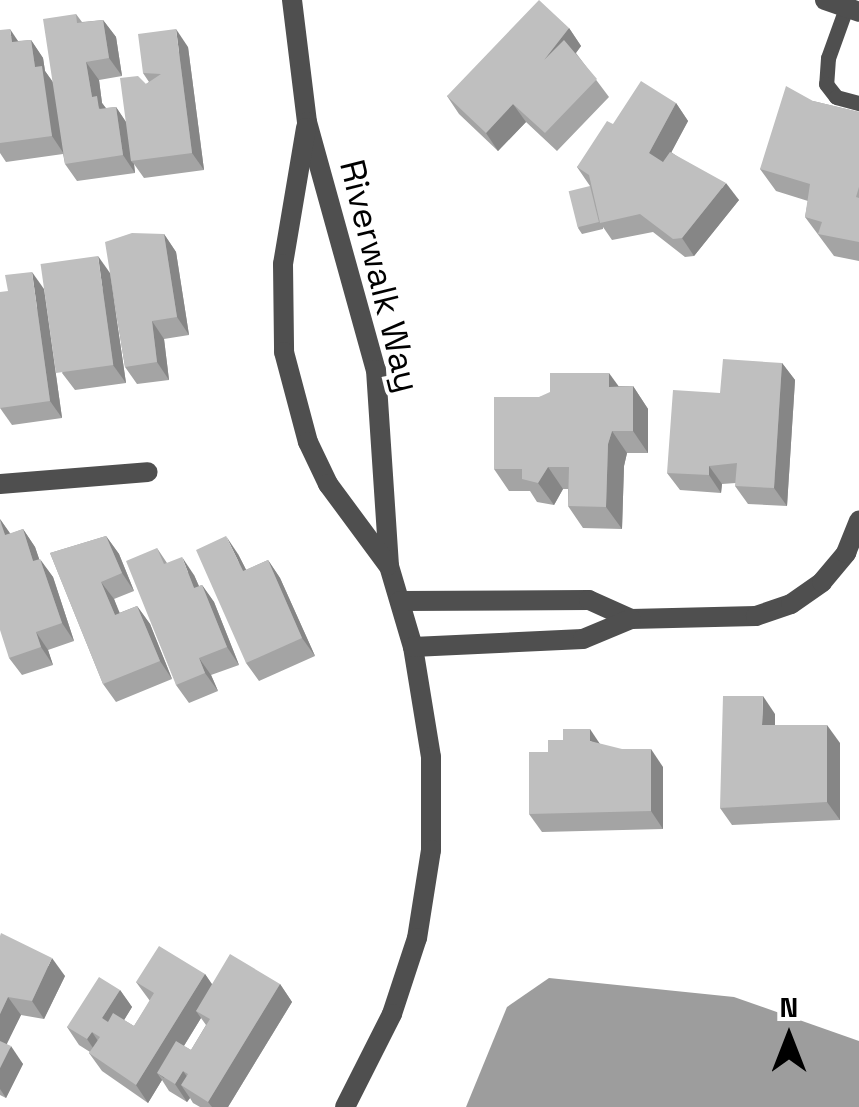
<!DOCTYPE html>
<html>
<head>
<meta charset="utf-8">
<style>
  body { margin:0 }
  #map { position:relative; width:859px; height:1107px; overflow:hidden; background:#fff; font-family:"Space Grotesk",sans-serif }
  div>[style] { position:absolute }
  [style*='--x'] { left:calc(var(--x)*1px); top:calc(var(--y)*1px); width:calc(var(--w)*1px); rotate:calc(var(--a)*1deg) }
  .water>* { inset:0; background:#9d9d9d }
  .service>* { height:15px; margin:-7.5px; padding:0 7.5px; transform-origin:7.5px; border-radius:7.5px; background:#4f4f4f }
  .minor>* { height:20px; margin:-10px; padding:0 10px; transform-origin:10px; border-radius:10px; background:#4f4f4f }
  .wall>* { inset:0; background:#a4a4a4 }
  .shaded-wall>* { inset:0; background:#868686 }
  .building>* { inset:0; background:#bfbfbf; transform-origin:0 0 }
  span { translate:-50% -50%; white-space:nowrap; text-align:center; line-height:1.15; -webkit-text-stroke:8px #fff; paint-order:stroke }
  .street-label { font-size:35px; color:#000 }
  .north { position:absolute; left:739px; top:987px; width:100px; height:100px; -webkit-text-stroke:8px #fff; paint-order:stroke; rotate:0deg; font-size:28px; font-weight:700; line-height:40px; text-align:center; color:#000 }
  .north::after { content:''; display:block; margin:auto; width:35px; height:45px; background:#000; clip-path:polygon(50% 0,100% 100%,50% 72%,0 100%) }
</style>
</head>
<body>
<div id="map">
  <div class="water">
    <div style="clip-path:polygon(549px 978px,734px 997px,859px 1041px,859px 1107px,466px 1107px,507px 1007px)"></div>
  </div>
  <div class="service">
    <div style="--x:846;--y:8;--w:53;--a:109.8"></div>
    <div style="--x:828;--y:58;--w:26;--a:94"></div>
    <div style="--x:826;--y:84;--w:16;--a:52"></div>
    <div style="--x:836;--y:97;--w:24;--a:15"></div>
  </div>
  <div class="minor">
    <div style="--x:292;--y:0;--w:123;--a:83"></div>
    <div style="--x:307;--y:122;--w:257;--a:74.5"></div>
    <div style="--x:376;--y:370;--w:196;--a:86.2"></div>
    <div style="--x:389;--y:566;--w:84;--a:73.5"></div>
    <div style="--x:413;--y:647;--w:111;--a:80.7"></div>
    <div style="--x:431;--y:757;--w:93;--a:90"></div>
    <div style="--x:431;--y:850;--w:89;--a:99"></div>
    <div style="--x:417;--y:938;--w:80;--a:108.2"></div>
    <div style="--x:392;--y:1014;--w:104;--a:116.8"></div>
    <div style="--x:825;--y:0;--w:36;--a:19"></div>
    <div style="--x:306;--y:128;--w:138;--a:99.6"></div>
    <div style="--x:283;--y:264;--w:88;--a:89.3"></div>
    <div style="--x:284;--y:352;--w:93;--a:75.1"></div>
    <div style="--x:308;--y:442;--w:47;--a:64.5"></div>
    <div style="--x:328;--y:484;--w:101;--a:53.5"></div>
    <div style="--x:0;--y:484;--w:148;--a:-4.6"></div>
    <div style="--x:400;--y:601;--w:189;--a:-0.3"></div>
    <div style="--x:589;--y:600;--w:46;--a:24.3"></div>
    <div style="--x:631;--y:619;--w:125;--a:-1.4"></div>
    <div style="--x:756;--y:616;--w:37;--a:-19"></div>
    <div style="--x:791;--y:604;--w:38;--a:-35"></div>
    <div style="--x:822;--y:582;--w:38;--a:-50"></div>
    <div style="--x:846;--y:553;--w:35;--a:-68"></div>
    <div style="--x:413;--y:647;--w:170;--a:-2.7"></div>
    <div style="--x:583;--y:639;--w:52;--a:-22.6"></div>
  </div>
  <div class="wall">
    <div style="clip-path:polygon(76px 14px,82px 22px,103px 20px,116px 37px,122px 76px,99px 80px,102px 103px,106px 108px,116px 107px,126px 122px,146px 84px,149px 82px,143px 73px,188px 47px,204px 170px,144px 178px,134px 164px,135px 173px,77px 181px,65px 164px,63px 154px,6px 162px,0 153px,0 30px,18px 41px,31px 40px,43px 58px,45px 71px,53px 82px)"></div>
    <div style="clip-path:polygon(569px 28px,581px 46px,576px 53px,609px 97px,557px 151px,526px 122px,498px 151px,459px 114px,447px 96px)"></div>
    <div style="clip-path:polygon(813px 101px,859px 112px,859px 261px,834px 256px,805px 217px,808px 201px,776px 191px,760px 169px)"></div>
    <div style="clip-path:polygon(676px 103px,688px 121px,671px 152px,739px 200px,694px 256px,685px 257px,653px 232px,612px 240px,603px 227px,603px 229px,582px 234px,578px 228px,590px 186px,577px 167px,613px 124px)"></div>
    <div style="clip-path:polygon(164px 234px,176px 252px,189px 335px,164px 339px,169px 380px,137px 384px,125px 367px,110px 275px,126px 383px,75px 390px,62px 373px,110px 273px)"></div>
    <div style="clip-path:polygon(44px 289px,62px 418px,12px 425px,0 408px)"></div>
    <div style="clip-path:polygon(782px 363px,795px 380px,787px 506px,748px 504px,735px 486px,736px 483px,722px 484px,721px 493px,680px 490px,667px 473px,720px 393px)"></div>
    <div style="clip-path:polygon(619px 386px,633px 386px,648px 409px,648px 453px,627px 453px,624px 466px,622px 529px,583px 528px,568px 506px,568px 489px,563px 489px,554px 505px,537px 502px,530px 491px,509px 491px,494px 469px,539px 397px)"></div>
    <div style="clip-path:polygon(0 519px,10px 534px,23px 529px,35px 547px,39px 559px,53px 577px,74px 641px,48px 650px,53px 665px,22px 675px,9px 658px)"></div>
    <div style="clip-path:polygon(106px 536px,119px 554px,134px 591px,114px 599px,119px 613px,137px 606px,150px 624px,172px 679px,116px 702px,103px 684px,50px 553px)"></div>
    <div style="clip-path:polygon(157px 548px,167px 563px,194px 575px,199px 586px,202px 585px,214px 602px,239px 665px,211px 675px,218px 691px,189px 703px,176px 685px)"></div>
    <div style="clip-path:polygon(238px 554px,246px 570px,268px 560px,280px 578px,315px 656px,259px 681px,246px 663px)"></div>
    <div style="clip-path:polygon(775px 714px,775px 725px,840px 743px,840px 820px,732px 825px,720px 808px)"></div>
    <div style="clip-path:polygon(600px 744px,663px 767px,663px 829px,542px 832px,529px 814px)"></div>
    <div style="clip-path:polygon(0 936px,65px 976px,44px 1019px,21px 1015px,6px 1044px,23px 1064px,6px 1098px,0 1095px)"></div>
    <div style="clip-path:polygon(evenodd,205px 974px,212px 984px,280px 984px,292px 1002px,228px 1107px,200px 1107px,193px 1103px,190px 1098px,187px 1102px,169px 1091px,162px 1080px,148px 1103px,102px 1071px,89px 1053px,90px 1052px,79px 1045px,67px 1027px,120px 990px,132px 1007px,124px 1020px,134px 1026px,150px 1001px,136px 982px,205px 974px,201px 1018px,206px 1025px,191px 1050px,184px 1046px,201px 1018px)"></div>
  </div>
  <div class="shaded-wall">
    <div style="clip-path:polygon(103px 20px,116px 37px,122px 76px,109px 58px)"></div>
    <div style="clip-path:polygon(569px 28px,581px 46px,557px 78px,544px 60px)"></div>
    <div style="clip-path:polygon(10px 29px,22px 47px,12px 42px)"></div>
    <div style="clip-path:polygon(176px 29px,188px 47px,204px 170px,192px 153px)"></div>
    <div style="clip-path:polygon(31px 40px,43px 58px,45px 71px,54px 84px,64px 154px,52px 136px,35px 67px)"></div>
    <div style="clip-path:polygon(86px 62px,99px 80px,102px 103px,110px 114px,112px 127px,92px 97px)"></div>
    <div style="clip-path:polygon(676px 103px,688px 121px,662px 170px,649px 153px)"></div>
    <div style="clip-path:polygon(513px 104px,526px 122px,498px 151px,486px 133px)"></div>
    <div style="clip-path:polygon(116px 107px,128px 125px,131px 161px,134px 164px,135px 173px,123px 155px)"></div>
    <div style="clip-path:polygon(726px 183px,739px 200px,694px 256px,682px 238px)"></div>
    <div style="clip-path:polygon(164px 234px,176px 252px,189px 335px,177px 317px)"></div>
    <div style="clip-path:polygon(98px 256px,110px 273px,126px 383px,113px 365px)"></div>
    <div style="clip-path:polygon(32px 272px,44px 289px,62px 418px,50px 401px)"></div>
    <div style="clip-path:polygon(152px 321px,164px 339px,169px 380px,157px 362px)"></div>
    <div style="clip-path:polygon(782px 363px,795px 380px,787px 506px,774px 488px)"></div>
    <div style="clip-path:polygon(609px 373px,625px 395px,609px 387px)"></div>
    <div style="clip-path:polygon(633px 386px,648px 409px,648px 453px,633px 431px)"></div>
    <div style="clip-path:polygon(612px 431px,627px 453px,624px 466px,622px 529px,606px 507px,608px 444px)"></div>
    <div style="clip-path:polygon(709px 466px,722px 484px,721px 493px,709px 475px)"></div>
    <div style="clip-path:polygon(548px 467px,563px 489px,554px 505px,538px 483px)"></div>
    <div style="clip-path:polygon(0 519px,12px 536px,5px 535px)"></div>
    <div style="clip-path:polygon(23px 529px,35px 547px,46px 579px,33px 561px)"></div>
    <div style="clip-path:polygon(106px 536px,119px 554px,134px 591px,122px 573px)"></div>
    <div style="clip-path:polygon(226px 536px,238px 554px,256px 589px,243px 571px)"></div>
    <div style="clip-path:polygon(182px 557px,194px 575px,207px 605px,194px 588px)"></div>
    <div style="clip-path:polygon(40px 559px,53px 577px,74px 641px,62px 623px)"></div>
    <div style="clip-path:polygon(268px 560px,280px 578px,315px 656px,302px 638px)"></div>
    <div style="clip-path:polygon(101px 582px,114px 599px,128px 633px,115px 615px)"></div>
    <div style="clip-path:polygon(202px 585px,214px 602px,239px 665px,227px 647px)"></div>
    <div style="clip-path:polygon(137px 606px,150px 624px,172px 679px,160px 661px)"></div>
    <div style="clip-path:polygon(36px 632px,48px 650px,53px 665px,41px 647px)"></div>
    <div style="clip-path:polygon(199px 658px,211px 675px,218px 691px,205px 673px)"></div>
    <div style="clip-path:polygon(763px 696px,775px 714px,775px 742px,762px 725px)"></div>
    <div style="clip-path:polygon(827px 725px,840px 743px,840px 820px,827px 802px)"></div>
    <div style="clip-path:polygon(590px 729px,602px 747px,590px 741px)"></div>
    <div style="clip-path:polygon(651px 749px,663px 767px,663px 829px,651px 811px)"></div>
    <div style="clip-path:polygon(52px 958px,65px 976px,44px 1019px,32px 1001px)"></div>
    <div style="clip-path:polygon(205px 974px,217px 992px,196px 1011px,201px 1018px,164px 1078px,157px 1073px,162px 1080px,148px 1103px,136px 1085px)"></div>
    <div style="clip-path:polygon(280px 984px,292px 1002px,228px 1107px,212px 1107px,208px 1102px)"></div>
    <div style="clip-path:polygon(120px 990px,132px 1007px,115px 1035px,102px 1018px)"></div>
    <div style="clip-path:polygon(8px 997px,21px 1015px,2px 1054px,0 1051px,0 1014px)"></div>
    <div style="clip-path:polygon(92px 1032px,104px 1050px,99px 1057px,87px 1039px)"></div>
    <div style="clip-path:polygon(11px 1046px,23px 1064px,6px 1098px,0 1089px,0 1068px)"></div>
    <div style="clip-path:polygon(183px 1071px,196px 1089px,181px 1085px,190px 1098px,187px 1102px,175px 1084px)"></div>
  </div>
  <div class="building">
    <div style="clip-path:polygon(539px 0,569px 28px,544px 60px,564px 40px,597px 79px,545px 133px,513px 104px,486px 133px,447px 96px)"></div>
    <div style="clip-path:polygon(76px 14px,77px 23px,103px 20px,109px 58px,86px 62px,92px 97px,97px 96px,99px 109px,116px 107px,123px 155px,65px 164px,43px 19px)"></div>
    <div style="clip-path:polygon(10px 29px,12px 42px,31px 40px,35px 67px,42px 66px,52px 136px,0 143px,0 30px)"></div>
    <div style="clip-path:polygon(176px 29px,192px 153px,131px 161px,120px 78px,138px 76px,146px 84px,161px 74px,143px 73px,138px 34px)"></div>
    <div style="clip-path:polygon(641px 81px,676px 103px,649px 153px,663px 162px,670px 152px,726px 183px,682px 238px,673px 239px,640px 214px,600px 223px,589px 175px,577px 167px,607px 121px,613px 124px)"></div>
    <div style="clip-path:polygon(786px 86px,813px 101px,859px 112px,859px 187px,856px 197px,859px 198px,859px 242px,818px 234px,822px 222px,805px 217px,810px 184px,760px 169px)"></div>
    <div style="left:590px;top:186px;width:37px;height:22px;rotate:76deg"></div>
    <div style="clip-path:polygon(132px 233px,164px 234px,177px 317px,152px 321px,157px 362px,125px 367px,105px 242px)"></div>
    <div style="left:98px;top:256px;width:110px;height:58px;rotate:82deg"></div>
    <div style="clip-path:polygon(32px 272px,50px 401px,0 408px,0 292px,8px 291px,5px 275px)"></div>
    <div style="clip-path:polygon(723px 359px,782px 363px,774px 488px,735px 486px,737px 463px,709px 466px,709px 475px,667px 473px,673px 390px,720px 393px)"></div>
    <div style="clip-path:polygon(550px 373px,609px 373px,609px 387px,633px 386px,633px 431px,612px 431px,608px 444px,606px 507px,568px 506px,569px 467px,548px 467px,538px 483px,522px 479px,522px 469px,494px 469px,494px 397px,539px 397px,550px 392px)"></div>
    <div style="clip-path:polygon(0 521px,5px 535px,23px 529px,33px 561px,40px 559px,62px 623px,36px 632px,41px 647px,9px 658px,0 630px)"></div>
    <div style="clip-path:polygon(106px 536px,122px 573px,101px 582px,115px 615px,137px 606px,160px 661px,103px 684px,50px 553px)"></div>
    <div style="clip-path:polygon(226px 536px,243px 571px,268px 560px,302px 638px,246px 663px,196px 550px)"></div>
    <div style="clip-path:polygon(157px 548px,164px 564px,182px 557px,194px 588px,202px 585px,227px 647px,199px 658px,205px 673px,176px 685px,126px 561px)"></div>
    <div style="clip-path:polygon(723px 696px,763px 696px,762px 725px,827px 725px,827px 802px,720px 808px)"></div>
    <div style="clip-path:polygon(563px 729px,590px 729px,590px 741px,622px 749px,651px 749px,651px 811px,529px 814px,529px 752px,548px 752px,548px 740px,563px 740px)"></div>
    <div style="clip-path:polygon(1px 933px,52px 958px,32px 1001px,8px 997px,0 1014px,0 936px)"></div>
    <div style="clip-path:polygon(159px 946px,205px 974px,136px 1085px,89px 1053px,100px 1037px,92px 1032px,87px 1039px,67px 1027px,99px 977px,120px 990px,102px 1018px,108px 1022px,113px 1013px,134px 1026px,154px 993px,136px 982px)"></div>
    <div style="clip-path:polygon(230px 954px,280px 984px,208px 1102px,181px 1085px,188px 1074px,183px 1071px,175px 1084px,157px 1073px,176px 1041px,191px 1050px,210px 1019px,196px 1011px)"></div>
    <div style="clip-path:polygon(0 1041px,11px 1046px,0 1068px)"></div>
  </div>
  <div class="street-label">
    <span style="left:380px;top:276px;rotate:76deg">Riverwalk Way</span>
  </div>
  <div class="north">N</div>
</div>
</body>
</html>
